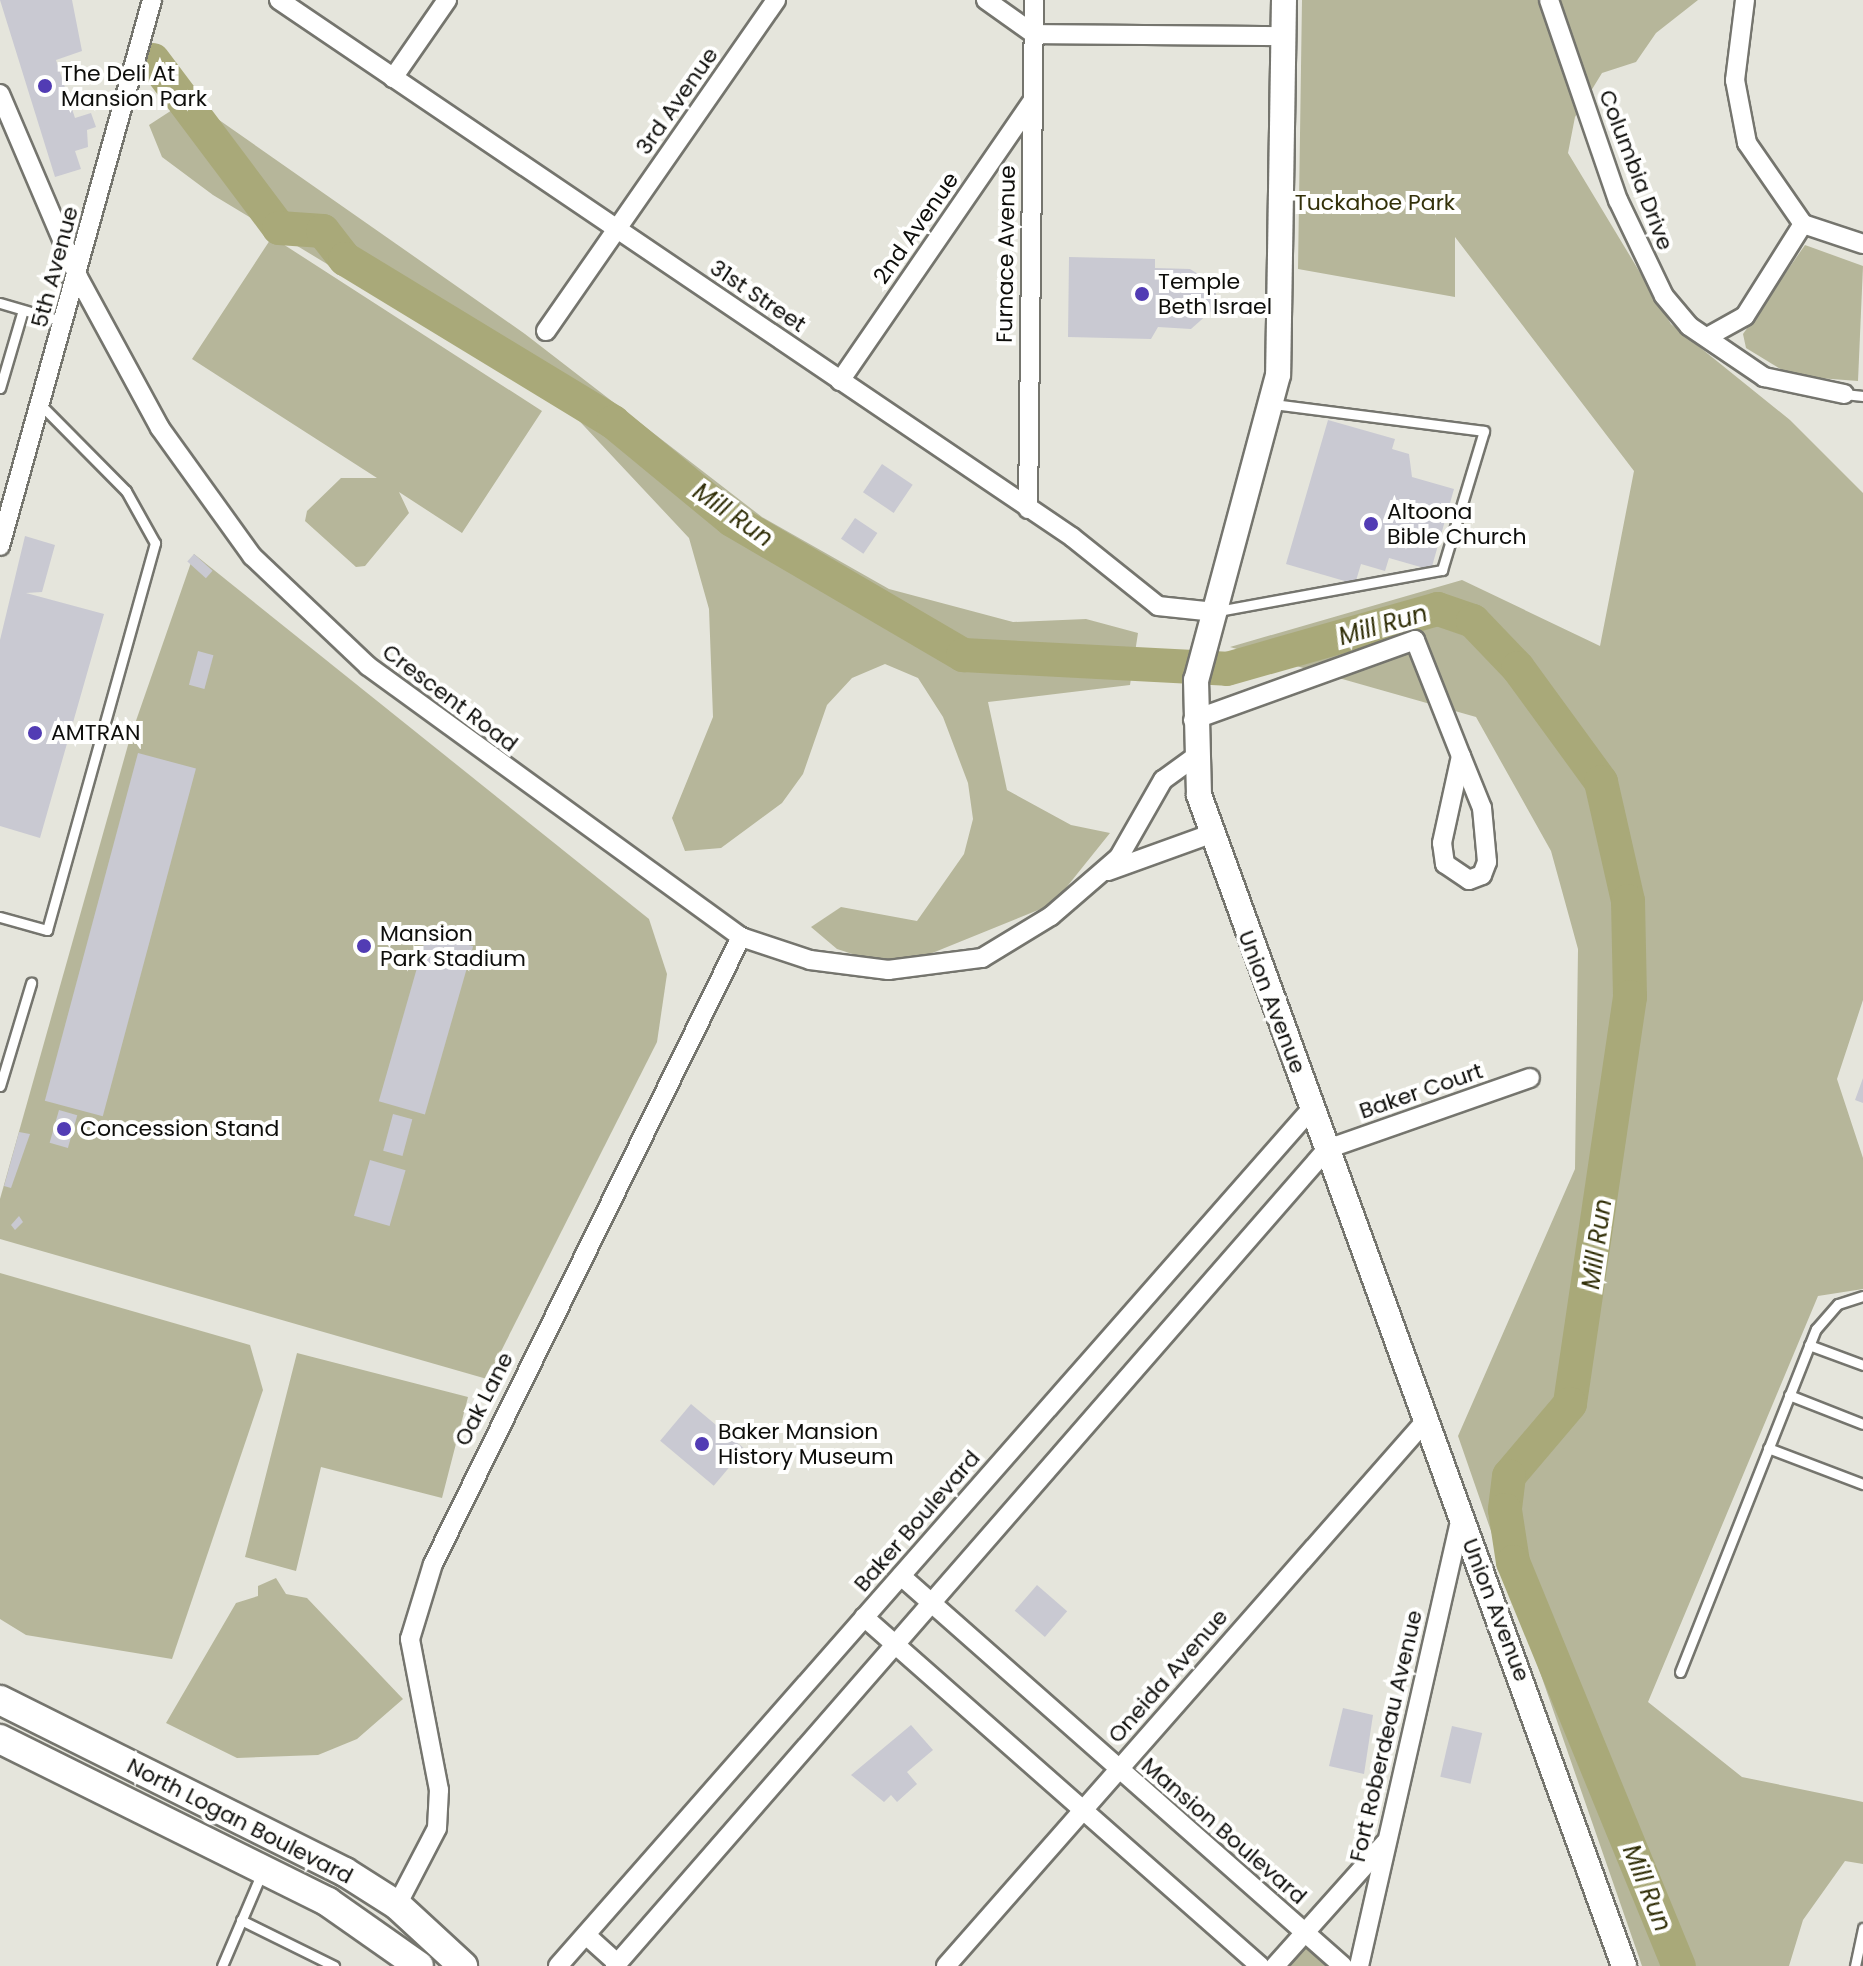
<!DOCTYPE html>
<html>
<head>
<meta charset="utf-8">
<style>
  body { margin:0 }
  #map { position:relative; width:1863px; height:1966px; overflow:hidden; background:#e5e5dc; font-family:Poppins,sans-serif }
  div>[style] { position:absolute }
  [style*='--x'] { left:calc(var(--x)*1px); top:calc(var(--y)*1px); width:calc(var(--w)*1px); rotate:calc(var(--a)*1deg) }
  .green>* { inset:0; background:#b6b69a }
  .river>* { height:34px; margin:-17px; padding:0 17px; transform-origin:17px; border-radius:17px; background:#a9a979 }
  .building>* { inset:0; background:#c9c9d2; transform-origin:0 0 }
  .roads { filter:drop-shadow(2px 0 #75756e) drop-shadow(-2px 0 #75756e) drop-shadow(0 2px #75756e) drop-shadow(0 -2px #75756e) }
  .service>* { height:9px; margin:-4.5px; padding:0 4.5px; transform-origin:4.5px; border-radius:4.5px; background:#fff }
  .minor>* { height:18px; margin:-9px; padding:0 9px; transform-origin:9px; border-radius:9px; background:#fff }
  .secondary>* { height:24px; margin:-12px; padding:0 12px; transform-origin:12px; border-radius:12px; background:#fff }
  .primary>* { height:28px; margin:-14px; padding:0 14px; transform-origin:14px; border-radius:14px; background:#fff }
  .dots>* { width:22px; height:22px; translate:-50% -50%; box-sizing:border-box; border:4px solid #fffffe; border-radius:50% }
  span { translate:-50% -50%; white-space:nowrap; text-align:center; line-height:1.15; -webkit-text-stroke:8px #fffffe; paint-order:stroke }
  .poi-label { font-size:22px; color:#0e0e0b }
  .left { translate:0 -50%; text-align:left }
  .street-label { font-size:22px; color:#0e0e0b }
  .park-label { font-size:22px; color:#33310a }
  .water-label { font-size:24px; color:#312f08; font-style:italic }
</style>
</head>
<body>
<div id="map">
  <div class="green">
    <div style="clip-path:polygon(1302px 0,1698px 0,1656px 33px,1636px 62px,1602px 73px,1575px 117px,1568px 153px,1671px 324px,1790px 420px,1863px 493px,1863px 1000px,1837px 1079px,1863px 1158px,1863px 1289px,1818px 1296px,1648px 1702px,1742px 1777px,1863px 1802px,1863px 1864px,1845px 1861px,1803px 1920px,1789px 1966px,1642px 1966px,1458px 1436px,1575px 1169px,1578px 949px,1551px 851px,1476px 717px,1230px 647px,1462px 580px,1600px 646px,1634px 471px,1455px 237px,1455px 297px,1298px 269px)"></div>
    <div style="clip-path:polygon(189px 99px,525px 334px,762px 517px,889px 589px,1013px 622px,1086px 619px,1138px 633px,1130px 685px,988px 702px,1007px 790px,1071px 825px,1110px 833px,1053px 904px,915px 960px,871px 960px,837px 949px,811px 927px,841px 907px,917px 921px,964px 854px,973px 819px,968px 783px,943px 717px,918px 678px,885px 664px,852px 678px,827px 705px,803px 774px,782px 803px,721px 848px,685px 851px,672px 818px,713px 717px,709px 609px,689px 538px,570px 411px,213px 195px,162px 157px,149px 125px)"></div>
    <div style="clip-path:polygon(272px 237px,542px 411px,462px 533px,399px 492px,409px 513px,365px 566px,356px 567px,305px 521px,307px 511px,341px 478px,377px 478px,192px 359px)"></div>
    <div style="clip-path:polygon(1805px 245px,1863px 266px,1858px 381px,1792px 376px,1746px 348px,1743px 334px)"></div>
    <div style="clip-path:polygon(194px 554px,649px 919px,667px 974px,657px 1042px,487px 1379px,0 1239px,0 1199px,130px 738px)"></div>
    <div style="clip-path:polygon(0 1273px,250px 1345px,263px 1390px,172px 1659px,26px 1635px,0 1619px)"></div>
    <div style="clip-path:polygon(297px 1353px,468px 1397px,442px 1498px,321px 1467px,296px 1571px,245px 1557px)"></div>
    <div style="clip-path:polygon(276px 1578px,286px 1594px,307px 1598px,403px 1699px,357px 1739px,318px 1755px,237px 1758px,166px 1723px,236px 1603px,258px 1596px,258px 1586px)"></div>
    <div style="clip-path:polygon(1305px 1945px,1329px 1966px,1287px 1966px)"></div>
  </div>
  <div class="river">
    <div style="--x:153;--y:60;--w:210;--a:53.1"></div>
    <div style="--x:279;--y:228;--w:44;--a:3.9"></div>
    <div style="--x:323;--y:231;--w:36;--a:52"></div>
    <div style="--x:345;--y:259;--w:314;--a:31.3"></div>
    <div style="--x:613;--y:422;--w:154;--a:39.5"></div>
    <div style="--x:732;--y:520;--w:268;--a:30.3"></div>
    <div style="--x:963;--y:655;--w:264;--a:3"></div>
    <div style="--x:1227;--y:669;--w:219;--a:-15.9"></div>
    <div style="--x:1438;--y:609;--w:37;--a:19"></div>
    <div style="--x:1473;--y:621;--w:65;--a:46.2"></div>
    <div style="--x:1518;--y:668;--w:141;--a:53.9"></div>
    <div style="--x:1601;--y:782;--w:122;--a:77.2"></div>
    <div style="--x:1628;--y:901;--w:96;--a:88.8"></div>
    <div style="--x:1630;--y:997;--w:411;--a:98.4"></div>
    <div style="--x:1570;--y:1404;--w:94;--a:130.3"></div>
    <div style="--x:1509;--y:1476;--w:34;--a:97"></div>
    <div style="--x:1505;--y:1510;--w:53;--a:81.3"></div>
    <div style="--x:1513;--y:1562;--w:437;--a:67.7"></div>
  </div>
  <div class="building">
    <div style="clip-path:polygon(0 0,72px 0,82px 51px,56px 60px,75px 118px,91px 113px,96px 127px,87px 130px,88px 147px,75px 151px,81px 169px,55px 177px)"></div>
    <div style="clip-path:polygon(1069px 257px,1155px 259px,1155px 268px,1190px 269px,1214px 284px,1218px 305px,1191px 329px,1158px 327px,1151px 339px,1068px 337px)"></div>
    <div style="clip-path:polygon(1328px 420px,1395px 439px,1392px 449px,1409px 454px,1412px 477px,1454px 489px,1431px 570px,1389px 558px,1385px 571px,1361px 564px,1355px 584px,1286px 564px)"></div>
    <div style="left:882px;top:464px;width:37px;height:34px;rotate:34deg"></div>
    <div style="left:855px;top:518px;width:27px;height:25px;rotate:34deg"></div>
    <div style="clip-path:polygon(25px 536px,55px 545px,42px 592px,26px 593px,104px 614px,40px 838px,0 826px,0 640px)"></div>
    <div style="left:194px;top:554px;width:25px;height:10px;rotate:42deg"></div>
    <div style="left:198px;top:651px;width:16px;height:35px;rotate:15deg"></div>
    <div style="left:138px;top:753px;width:60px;height:360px;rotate:15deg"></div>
    <div style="left:427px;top:933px;width:48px;height:175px;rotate:16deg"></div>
    <div style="clip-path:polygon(1863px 1078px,1863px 1103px,1855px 1100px)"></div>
    <div style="left:59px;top:1110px;width:19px;height:34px;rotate:16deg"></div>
    <div style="left:393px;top:1114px;width:20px;height:38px;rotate:15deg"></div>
    <div style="clip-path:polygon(19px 1132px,30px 1134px,11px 1188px,4px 1186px)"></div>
    <div style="left:370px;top:1160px;width:37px;height:58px;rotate:16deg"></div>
    <div style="clip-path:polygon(19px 1216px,23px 1222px,15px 1230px,11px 1225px)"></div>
    <div style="left:691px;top:1404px;width:70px;height:48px;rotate:40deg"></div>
    <div style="left:1037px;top:1585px;width:40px;height:34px;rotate:41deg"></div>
    <div style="clip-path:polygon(1343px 1708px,1373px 1715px,1364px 1774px,1329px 1766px)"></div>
    <div style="clip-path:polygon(911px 1725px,933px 1750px,907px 1772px,917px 1784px,897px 1802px,891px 1795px,884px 1802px,851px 1775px)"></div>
    <div style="left:1452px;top:1726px;width:31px;height:52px;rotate:13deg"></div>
  </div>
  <div class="roads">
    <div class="service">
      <div style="--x:0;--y:303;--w:68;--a:16.3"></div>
      <div style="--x:0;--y:388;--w:81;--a:-73.6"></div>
      <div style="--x:1844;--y:394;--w:19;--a:6"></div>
      <div style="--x:1218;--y:611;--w:228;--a:-10.4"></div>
      <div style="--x:1442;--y:570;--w:145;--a:-73.2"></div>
      <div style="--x:1484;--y:431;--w:212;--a:-172.7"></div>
      <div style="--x:0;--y:917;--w:49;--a:15.5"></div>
      <div style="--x:47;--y:930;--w:402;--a:-74.4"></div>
      <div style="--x:155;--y:543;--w:60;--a:-119.1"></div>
      <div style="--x:126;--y:491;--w:121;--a:-134.7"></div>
      <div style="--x:0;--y:1086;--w:108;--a:-73.2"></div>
      <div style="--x:1809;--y:1345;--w:58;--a:20.3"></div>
      <div style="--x:1789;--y:1395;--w:79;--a:21.4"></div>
      <div style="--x:1768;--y:1448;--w:102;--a:20.8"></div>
      <div style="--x:1680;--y:1672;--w:369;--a:-68.4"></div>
      <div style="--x:1816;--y:1329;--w:33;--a:-49"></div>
      <div style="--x:1838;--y:1304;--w:26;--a:-18"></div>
      <div style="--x:241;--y:1920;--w:104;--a:26.3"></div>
      <div style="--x:222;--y:1966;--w:102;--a:-66.9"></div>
      <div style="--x:1855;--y:1966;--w:39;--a:-78"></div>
    </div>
    <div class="minor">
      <div style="--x:279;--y:0;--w:958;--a:34.1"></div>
      <div style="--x:1072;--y:537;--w:110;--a:38.7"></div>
      <div style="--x:1158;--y:606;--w:57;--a:6"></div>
      <div style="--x:986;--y:0;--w:59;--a:35.3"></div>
      <div style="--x:1034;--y:34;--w:249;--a:0.5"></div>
      <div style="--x:1549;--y:0;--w:212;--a:71"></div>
      <div style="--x:1618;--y:200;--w:106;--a:64.4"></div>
      <div style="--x:1664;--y:296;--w:39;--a:50"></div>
      <div style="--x:1689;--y:326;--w:91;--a:34.2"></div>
      <div style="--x:1764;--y:377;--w:82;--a:12"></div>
      <div style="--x:1745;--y:0;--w:81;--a:97.1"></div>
      <div style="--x:1735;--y:80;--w:64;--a:79.2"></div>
      <div style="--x:1747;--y:143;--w:98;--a:55.3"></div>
      <div style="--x:1803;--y:224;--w:63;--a:18.4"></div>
      <div style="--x:393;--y:78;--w:95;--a:-55.3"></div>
      <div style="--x:0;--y:94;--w:199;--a:66.9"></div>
      <div style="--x:78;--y:277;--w:172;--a:61.5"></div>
      <div style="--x:160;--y:428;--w:158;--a:54.3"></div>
      <div style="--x:252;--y:556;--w:160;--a:43.5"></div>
      <div style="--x:368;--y:666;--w:461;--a:36"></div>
      <div style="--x:741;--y:937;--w:73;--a:18.4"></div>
      <div style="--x:810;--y:960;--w:79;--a:7.3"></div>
      <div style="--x:888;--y:970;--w:95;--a:-7.3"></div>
      <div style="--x:982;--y:958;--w:81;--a:-31.3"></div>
      <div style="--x:1051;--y:916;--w:90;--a:-40.9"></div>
      <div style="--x:1119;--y:857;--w:89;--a:-60.3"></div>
      <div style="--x:1163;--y:780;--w:37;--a:-36"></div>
      <div style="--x:546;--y:331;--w:403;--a:-55.2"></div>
      <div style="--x:1709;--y:336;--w:41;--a:-29.1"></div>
      <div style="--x:1745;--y:316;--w:109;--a:-57.8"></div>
      <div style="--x:840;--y:381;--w:339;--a:-55.5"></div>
      <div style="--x:1028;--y:509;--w:509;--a:-89.32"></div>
      <div style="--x:0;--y:546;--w:567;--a:-74.44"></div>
      <div style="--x:1193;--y:720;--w:236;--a:-19.8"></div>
      <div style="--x:1415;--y:640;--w:125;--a:68.4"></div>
      <div style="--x:1461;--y:756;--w:56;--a:68"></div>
      <div style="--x:1482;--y:808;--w:54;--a:84.7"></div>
      <div style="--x:1487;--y:862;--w:14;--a:111"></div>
      <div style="--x:1482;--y:875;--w:14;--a:159"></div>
      <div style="--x:1469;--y:880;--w:29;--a:-146"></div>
      <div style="--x:1445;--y:864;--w:21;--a:-98"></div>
      <div style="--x:1442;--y:843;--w:89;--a:-77.7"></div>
      <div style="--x:1108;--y:871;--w:109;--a:-19.8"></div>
      <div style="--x:901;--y:1576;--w:589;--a:41.42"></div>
      <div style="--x:864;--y:1617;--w:528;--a:41.39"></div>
      <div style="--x:397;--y:1905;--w:87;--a:-62.5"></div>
      <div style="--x:437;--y:1828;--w:38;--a:-87"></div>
      <div style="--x:439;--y:1790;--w:154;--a:-100.9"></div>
      <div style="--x:410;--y:1639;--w:78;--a:-73"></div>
      <div style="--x:433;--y:1564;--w:699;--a:-63.84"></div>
      <div style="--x:586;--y:1935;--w:42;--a:42.1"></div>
      <div style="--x:558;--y:1966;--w:1142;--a:-48.69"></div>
      <div style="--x:615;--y:1966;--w:1084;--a:-48.93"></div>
      <div style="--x:1327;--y:1149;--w:215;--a:-19.3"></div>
      <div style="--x:946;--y:1966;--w:730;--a:-48.67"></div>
      <div style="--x:1275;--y:1966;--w:165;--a:-48.2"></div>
      <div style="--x:1359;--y:1966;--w:461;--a:-77.2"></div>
    </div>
    <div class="secondary">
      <div style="--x:1284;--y:0;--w:375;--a:90.9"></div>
      <div style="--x:1278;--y:375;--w:316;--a:105"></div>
      <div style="--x:1196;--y:680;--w:115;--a:88.5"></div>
      <div style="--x:1199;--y:795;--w:1246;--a:70.05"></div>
    </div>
    <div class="primary">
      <div style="--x:0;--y:1700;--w:385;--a:26.5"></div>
      <div style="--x:345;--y:1872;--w:62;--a:32.4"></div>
      <div style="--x:397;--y:1905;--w:90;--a:42.7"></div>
      <div style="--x:0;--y:1739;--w:366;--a:26.4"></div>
      <div style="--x:328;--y:1902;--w:111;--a:35.1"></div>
    </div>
  </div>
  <div class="dots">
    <div style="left:45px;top:86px;background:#523cb4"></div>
    <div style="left:1142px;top:294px;background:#523cb4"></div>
    <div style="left:1371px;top:524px;background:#523cb4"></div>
    <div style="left:35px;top:733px;background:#523cb4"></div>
    <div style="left:364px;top:946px;background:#523cb4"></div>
    <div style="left:64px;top:1129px;background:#523cb4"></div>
    <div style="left:702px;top:1444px;background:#523cb4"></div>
  </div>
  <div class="poi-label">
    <span class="left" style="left:61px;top:86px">The Deli At<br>Mansion Park</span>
    <span class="left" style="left:1158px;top:294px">Temple<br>Beth Israel</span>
    <span class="left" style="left:1387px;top:524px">Altoona<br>Bible Church</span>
    <span class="left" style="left:51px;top:733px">AMTRAN</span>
    <span class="left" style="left:380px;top:946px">Mansion<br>Park Stadium</span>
    <span class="left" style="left:80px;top:1129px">Concession Stand</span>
    <span class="left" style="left:718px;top:1444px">Baker Mansion<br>History Museum</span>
  </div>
  <div class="street-label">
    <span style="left:677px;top:101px;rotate:-55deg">3rd Avenue</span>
    <span style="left:1636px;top:170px;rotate:69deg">Columbia Drive</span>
    <span style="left:916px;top:228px;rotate:-55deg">2nd Avenue</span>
    <span style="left:1006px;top:254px;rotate:-89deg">Furnace Avenue</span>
    <span style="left:55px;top:267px;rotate:-75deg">5th Avenue</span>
    <span style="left:758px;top:296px;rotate:34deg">31st Street</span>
    <span style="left:450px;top:698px;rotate:37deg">Crescent Road</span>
    <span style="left:1272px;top:1002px;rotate:69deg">Union Avenue</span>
    <span style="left:1421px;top:1091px;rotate:-19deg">Baker Court</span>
    <span style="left:484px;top:1399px;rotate:-63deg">Oak Lane</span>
    <span style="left:917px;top:1521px;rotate:-49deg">Baker Boulevard</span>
    <span style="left:1496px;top:1610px;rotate:69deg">Union Avenue</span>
    <span style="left:1168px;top:1676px;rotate:-49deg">Oneida Avenue</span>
    <span style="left:1386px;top:1736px;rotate:-77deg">Fort Roberdeau Avenue</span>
    <span style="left:240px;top:1821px;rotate:27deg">North Logan Boulevard</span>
    <span style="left:1224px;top:1831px;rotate:41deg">Mansion Boulevard</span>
  </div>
  <div class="park-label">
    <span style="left:1375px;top:203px">Tuckahoe Park</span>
  </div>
  <div class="water-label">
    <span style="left:733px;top:515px;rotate:35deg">Mill Run</span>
    <span style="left:1383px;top:625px;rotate:-16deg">Mill Run</span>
    <span style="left:1597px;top:1244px;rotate:-82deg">Mill Run</span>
    <span style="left:1647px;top:1888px;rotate:68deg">Mill Run</span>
  </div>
</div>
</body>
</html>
